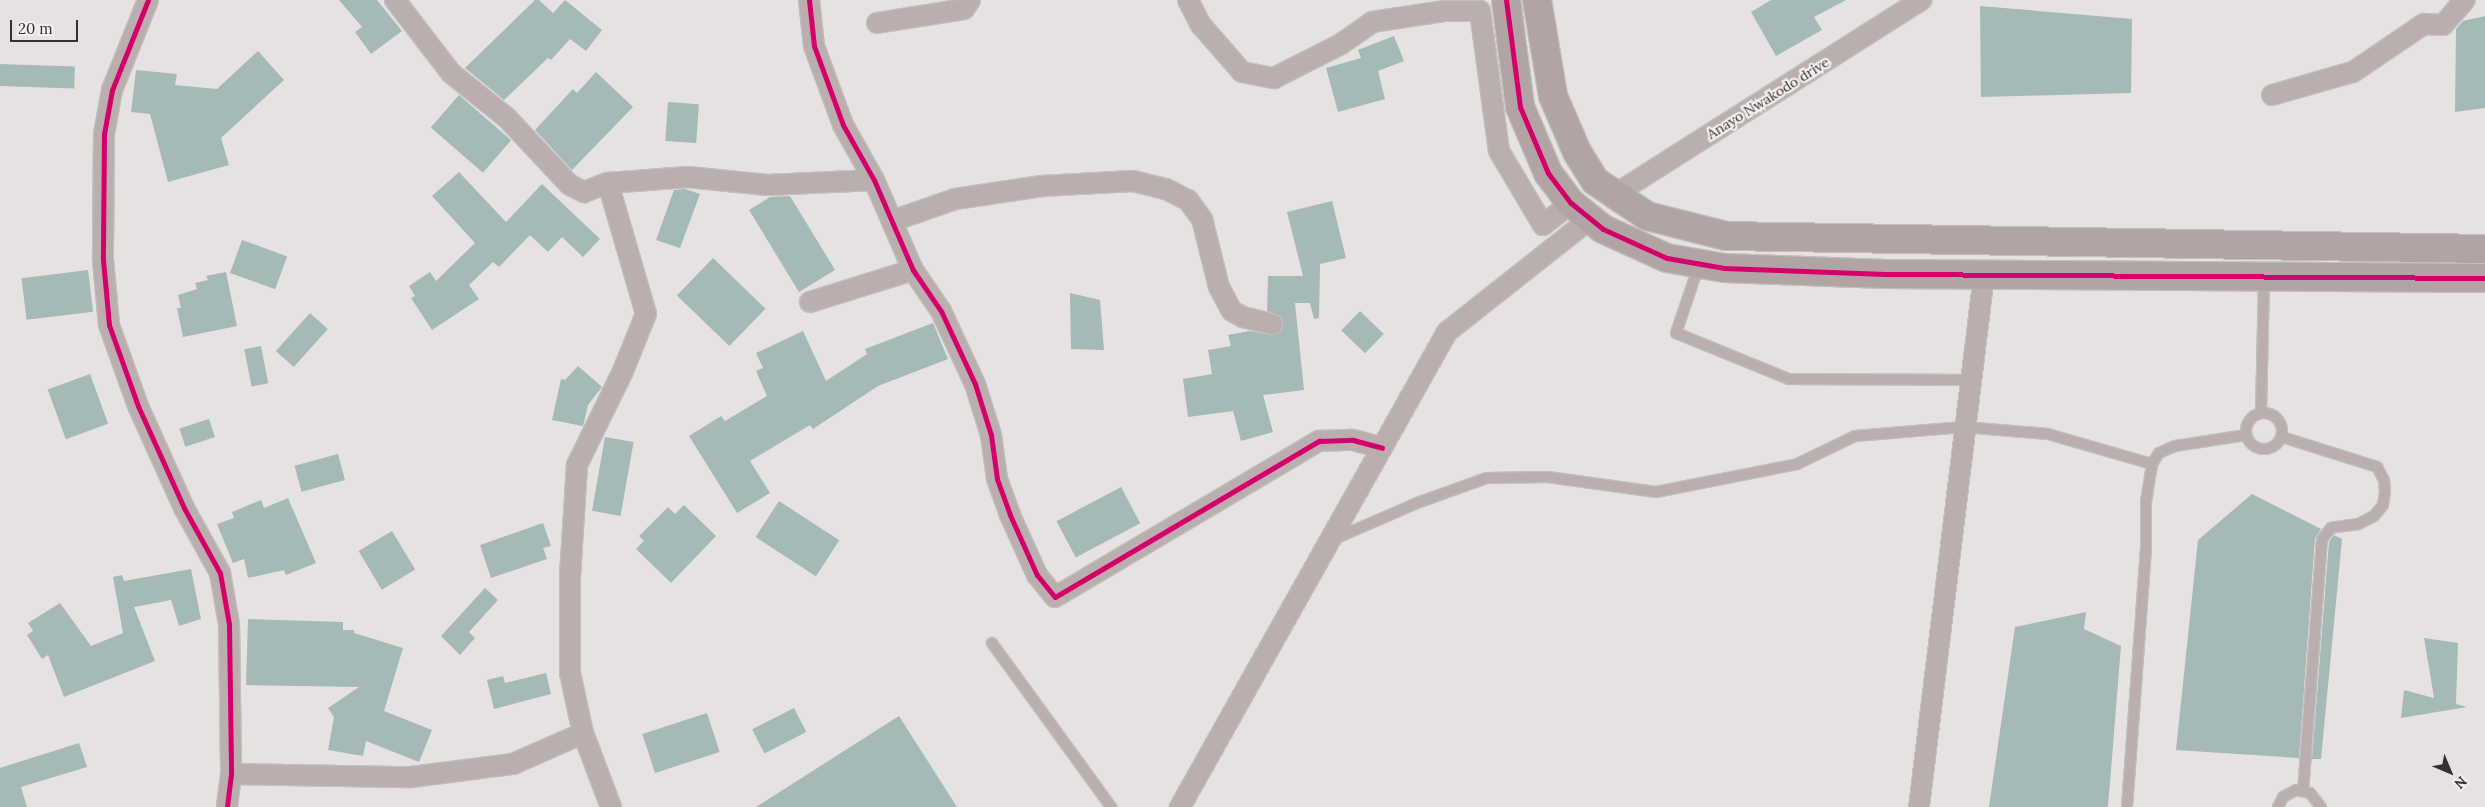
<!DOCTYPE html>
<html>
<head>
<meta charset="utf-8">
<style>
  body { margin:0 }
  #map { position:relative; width:2485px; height:807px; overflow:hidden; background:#e6e2e2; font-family:Lora,serif }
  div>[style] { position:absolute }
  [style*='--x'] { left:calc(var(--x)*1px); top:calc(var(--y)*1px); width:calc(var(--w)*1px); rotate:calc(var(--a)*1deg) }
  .building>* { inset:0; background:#a5b9b7; transform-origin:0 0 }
  .roads { filter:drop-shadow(1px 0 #c1bfbf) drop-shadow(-1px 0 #c1bfbf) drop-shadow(0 1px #c1bfbf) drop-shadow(0 -1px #c1bfbf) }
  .lane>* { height:10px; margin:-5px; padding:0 5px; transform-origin:5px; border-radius:5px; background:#bbaeae }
  .lane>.ring { margin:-5px; padding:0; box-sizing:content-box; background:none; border:10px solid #bbaeae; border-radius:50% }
  .street>* { height:20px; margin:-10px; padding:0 10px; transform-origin:10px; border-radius:10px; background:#bbaeae }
  .secondary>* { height:28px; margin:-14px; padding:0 14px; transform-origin:14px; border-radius:14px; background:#b2a4a4 }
  .cycleway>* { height:5px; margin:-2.5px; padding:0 2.5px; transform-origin:2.5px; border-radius:2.5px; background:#d6006c }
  span { translate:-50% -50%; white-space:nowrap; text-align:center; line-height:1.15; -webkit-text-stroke:4.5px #f4eeee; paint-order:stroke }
  .street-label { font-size:14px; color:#333131 }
  .north { position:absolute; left:2425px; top:747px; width:50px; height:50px; -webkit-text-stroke:4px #f4eeee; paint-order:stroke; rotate:135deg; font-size:14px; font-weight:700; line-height:20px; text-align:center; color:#333131 }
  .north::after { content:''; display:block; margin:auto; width:18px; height:22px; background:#333131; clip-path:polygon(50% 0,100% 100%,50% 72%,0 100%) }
  .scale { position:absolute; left:10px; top:20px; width:68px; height:22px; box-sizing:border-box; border:2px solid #333131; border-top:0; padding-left:6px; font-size:15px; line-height:18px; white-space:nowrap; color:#333131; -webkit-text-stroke:4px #f4eeee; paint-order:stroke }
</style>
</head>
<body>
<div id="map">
  <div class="building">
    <div style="clip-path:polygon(339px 0,377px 0,402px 31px,371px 54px,355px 32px,362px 27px)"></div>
    <div style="clip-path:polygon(535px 0,539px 0,553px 13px,565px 0,602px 30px,586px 51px,570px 39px,551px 60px,548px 58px,504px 100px,465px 68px)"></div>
    <div style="clip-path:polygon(1771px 0,1846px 0,1814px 17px,1822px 30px,1776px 56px,1751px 12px)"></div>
    <div style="clip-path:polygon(1980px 6px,2132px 19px,2131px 93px,1981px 97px)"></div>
    <div style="clip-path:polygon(2485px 16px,2485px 108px,2455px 112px,2456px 29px,2463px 21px)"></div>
    <div style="clip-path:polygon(1394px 36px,1404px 61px,1378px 71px,1385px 99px,1338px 112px,1326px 68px,1361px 58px,1358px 50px)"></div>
    <div style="clip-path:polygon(258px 51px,284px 80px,221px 138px,229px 165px,168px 182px,150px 114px,131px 112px,136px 70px,177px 74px,175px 85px,217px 89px)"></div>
    <div style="left:0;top:64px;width:75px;height:22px;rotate:2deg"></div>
    <div style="clip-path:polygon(596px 72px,633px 107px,572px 170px,535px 130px,573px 89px,577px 93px)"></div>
    <div style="left:459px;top:95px;width:69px;height:43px;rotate:41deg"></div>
    <div style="left:668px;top:102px;width:31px;height:39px;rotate:4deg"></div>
    <div style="clip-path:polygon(459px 172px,506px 222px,542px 184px,600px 239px,583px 257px,562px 237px,548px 252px,530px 235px,499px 267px,493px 262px,469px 285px,479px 299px,432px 330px,411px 298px,415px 296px,409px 286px,430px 272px,436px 281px,475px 243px,432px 196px)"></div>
    <div style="clip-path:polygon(685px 189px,700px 194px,680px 248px,656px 240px,674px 190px)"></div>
    <div style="clip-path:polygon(790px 196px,835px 270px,799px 292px,749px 210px,770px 197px)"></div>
    <div style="clip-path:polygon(1332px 201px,1346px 258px,1320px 264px,1319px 318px,1314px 319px,1310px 303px,1295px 303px,1304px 390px,1263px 395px,1273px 432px,1241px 441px,1233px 411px,1188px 417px,1183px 379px,1212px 374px,1208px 350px,1231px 346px,1228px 335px,1249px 331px,1275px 335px,1283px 327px,1280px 316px,1267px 311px,1268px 276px,1303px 276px,1287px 212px)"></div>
    <div style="left:242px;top:240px;width:48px;height:35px;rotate:20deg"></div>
    <div style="left:713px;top:258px;width:73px;height:52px;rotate:44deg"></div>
    <div style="left:88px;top:270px;width:42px;height:67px;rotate:83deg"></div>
    <div style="clip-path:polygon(226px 272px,237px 326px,183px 337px,177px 308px,181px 308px,178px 295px,197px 289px,195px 283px,208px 280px,206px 276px)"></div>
    <div style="clip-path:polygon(1070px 293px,1100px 300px,1104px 350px,1071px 349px)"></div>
    <div style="left:1360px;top:311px;width:33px;height:27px;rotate:44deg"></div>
    <div style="left:310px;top:313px;width:24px;height:51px;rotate:42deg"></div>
    <div style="clip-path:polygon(933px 323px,948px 359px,878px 386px,813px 429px,810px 425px,750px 461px,770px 493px,737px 513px,689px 436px,721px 416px,725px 421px,767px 396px,756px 371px,763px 368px,756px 353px,803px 331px,826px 381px,867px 354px,865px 349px)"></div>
    <div style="left:261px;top:346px;width:38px;height:17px;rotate:79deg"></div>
    <div style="clip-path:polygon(578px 366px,602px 387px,588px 405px,583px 426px,552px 420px,561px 379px,565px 380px)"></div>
    <div style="left:90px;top:374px;width:53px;height:45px;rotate:70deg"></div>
    <div style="left:209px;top:419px;width:19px;height:31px;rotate:72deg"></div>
    <div style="left:605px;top:437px;width:29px;height:75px;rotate:10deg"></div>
    <div style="left:338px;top:454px;width:27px;height:45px;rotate:75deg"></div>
    <div style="left:1121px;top:487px;width:41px;height:73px;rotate:62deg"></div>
    <div style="clip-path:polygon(2252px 494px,2321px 529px,2315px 538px,2299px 758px,2176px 750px,2198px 540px)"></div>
    <div style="clip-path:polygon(288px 498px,316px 563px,286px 575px,284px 570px,248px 578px,244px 559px,233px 563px,217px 524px,234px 518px,232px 512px,261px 500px,264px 508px)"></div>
    <div style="left:779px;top:501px;width:72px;height:43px;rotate:33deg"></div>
    <div style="clip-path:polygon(684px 505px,716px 536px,671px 583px,636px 549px,644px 541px,639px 536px,668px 507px,675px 514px)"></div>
    <div style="clip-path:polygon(543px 523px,551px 546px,543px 548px,547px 559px,491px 578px,480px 545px)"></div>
    <div style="left:392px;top:531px;width:45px;height:39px;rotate:59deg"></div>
    <div style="clip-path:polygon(2334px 535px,2342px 539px,2321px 759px,2312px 759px,2329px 542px)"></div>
    <div style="clip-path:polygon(191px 569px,201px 619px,179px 626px,171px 600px,134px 607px,155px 661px,64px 697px,48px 655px,42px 659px,27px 635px,33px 631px,28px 623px,60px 603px,91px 646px,123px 633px,113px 577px,122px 575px,124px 581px)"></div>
    <div style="clip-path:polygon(485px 588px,498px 600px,469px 632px,475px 638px,460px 655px,441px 636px)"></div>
    <div style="clip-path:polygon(2086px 612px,2084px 629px,2121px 646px,2108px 807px,1989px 807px,2015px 627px)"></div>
    <div style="clip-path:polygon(248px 619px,343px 622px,343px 630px,354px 630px,354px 633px,403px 648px,384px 711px,432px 730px,419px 762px,366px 741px,363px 756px,328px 750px,334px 717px,328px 708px,359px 687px,246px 685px)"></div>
    <div style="clip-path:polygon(2424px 638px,2458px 643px,2456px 704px,2467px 707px,2401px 718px,2404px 690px,2434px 698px)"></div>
    <div style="clip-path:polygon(546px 673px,551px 694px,494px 709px,487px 680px,503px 676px,505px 683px)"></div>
    <div style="left:794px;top:708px;width:27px;height:47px;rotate:63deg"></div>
    <div style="left:707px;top:713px;width:41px;height:68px;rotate:72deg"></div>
    <div style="clip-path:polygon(899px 716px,957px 807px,756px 807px)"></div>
    <div style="clip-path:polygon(79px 743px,87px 767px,21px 787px,27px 807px,0 807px,0 768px)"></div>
  </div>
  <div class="roads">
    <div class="lane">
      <div style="--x:1699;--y:265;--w:72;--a:108.7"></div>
      <div style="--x:1676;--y:333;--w:122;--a:22.2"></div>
      <div style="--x:1789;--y:379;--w:182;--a:0.3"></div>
      <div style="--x:2261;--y:413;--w:135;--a:-88.7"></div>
      <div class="ring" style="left:2246px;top:413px;width:26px;height:26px"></div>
      <div style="--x:2282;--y:437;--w:100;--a:17.5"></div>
      <div style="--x:2377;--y:467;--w:15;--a:62"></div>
      <div style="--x:2384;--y:480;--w:12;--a:85"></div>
      <div style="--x:2385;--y:492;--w:13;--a:99"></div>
      <div style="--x:2383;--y:505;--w:14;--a:129"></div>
      <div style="--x:2374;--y:516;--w:18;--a:153"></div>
      <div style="--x:2358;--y:524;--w:27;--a:172"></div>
      <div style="--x:2331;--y:528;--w:14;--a:129"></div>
      <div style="--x:2322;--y:539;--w:253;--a:94.3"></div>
      <div style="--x:1332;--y:540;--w:93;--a:-23.5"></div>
      <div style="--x:1417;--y:503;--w:74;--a:-19.7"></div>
      <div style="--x:1487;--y:478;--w:61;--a:-0.9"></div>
      <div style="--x:1548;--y:477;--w:109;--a:7.9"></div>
      <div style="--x:1656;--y:492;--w:144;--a:-11.2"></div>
      <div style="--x:1797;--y:464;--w:64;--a:-25.8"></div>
      <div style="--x:1855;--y:436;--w:109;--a:-4.7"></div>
      <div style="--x:1964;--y:427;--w:84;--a:4.8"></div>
      <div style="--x:2048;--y:434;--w:108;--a:16.1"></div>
      <div style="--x:992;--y:643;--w:203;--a:54"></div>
      <div style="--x:2127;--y:807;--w:259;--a:-85.8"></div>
      <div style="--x:2146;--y:549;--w:47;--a:-90"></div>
      <div style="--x:2146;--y:502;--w:38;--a:-81"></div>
      <div style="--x:2152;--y:464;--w:13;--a:-58"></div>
      <div style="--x:2159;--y:453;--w:17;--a:-24"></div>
      <div style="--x:2175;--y:446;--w:72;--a:-8.8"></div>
      <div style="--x:2278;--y:807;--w:11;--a:-63"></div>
      <div style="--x:2283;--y:797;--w:15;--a:-28"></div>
      <div style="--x:2296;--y:790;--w:14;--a:12"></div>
      <div style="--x:2310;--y:793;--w:18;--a:52"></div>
    </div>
    <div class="street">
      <div style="--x:148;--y:0;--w:97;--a:111.8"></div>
      <div style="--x:112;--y:90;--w:45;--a:100.3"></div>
      <div style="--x:104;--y:134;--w:126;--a:90.5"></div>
      <div style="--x:103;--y:260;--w:65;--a:84.7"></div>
      <div style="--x:109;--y:325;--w:86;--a:70.3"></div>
      <div style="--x:138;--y:406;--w:112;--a:65.7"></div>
      <div style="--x:184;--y:508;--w:74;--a:61"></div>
      <div style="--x:220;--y:573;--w:52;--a:80"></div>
      <div style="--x:229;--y:624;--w:150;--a:89.2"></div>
      <div style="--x:231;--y:774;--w:33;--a:97"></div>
      <div style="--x:395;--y:0;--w:92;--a:52.5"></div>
      <div style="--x:451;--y:73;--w:72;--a:38.8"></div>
      <div style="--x:507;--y:118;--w:92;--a:46.8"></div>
      <div style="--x:570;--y:185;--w:16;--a:27"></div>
      <div style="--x:584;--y:192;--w:26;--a:-21"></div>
      <div style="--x:608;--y:183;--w:80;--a:-4.3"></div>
      <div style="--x:688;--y:177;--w:80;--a:5.7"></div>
      <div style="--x:768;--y:185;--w:106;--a:-2.7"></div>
      <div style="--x:809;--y:0;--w:46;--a:83.8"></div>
      <div style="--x:814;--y:46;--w:84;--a:69.8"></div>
      <div style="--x:843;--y:125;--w:63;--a:60.6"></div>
      <div style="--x:874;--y:180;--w:98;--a:66.6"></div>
      <div style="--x:913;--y:270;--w:50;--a:55.7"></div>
      <div style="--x:941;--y:311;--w:81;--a:65"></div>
      <div style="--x:975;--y:384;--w:53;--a:72.6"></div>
      <div style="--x:991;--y:435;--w:44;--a:82.2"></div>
      <div style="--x:997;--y:479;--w:38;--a:70"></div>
      <div style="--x:1010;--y:515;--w:66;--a:65.8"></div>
      <div style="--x:1037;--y:575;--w:28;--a:51"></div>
      <div style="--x:1055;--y:597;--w:307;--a:-30.6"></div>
      <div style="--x:1319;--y:441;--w:34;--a:-2"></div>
      <div style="--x:1353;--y:440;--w:30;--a:15"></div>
      <div style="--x:1188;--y:0;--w:28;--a:63"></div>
      <div style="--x:1201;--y:25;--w:62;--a:48.9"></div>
      <div style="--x:1242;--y:72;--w:33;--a:11"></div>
      <div style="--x:1274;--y:78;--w:75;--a:-26.9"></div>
      <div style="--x:1341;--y:44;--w:38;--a:-35"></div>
      <div style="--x:1372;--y:22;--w:74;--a:-8.6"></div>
      <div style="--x:1445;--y:11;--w:35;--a:0"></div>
      <div style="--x:1480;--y:11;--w:141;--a:82.3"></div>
      <div style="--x:1499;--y:151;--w:86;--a:59.3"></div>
      <div style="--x:1543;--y:225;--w:36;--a:-38"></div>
      <div style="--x:877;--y:23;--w:88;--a:-9.1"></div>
      <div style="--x:964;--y:9;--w:11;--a:-56"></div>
      <div style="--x:2272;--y:95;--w:84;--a:-15.9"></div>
      <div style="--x:2353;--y:72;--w:86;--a:-34.1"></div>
      <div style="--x:2424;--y:24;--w:19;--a:3"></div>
      <div style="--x:2443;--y:25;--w:33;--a:-49"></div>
      <div style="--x:608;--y:183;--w:136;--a:73.8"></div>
      <div style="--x:646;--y:314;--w:61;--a:112"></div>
      <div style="--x:623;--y:371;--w:105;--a:116.1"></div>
      <div style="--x:577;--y:465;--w:110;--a:93.6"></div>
      <div style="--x:570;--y:575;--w:98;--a:90"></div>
      <div style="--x:570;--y:673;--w:61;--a:77.8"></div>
      <div style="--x:583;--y:733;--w:79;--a:69.3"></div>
      <div style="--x:1614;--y:195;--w:364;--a:-32.4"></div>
      <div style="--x:892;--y:221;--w:67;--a:-19.2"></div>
      <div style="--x:955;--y:199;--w:88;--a:-8.5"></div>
      <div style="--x:1042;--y:186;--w:91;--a:-3.1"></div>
      <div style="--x:1133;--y:181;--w:34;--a:14"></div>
      <div style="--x:1166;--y:189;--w:25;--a:27"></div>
      <div style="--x:1188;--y:200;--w:24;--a:54"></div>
      <div style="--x:1202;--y:219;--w:70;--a:76"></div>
      <div style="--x:1219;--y:287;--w:27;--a:62"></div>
      <div style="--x:1232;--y:311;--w:13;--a:29"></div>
      <div style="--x:1243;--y:317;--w:30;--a:14"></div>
      <div style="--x:810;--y:302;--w:108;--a:-17.3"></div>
      <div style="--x:231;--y:774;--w:180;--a:1"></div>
      <div style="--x:411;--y:777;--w:103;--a:-7.3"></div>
      <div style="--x:513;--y:764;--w:77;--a:-23.9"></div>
      <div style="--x:1180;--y:807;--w:545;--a:-60.66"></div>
      <div style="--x:1447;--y:332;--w:182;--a:-38.3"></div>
      <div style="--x:1919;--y:807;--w:536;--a:-83.03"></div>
    </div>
    <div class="secondary">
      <div style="--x:1506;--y:0;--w:108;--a:82.5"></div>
      <div style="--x:1520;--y:107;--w:72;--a:67"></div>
      <div style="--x:1548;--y:173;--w:38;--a:53"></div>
      <div style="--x:1571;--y:203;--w:41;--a:39.1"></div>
      <div style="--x:1603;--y:229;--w:70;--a:24.4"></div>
      <div style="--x:1667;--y:258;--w:58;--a:10"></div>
      <div style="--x:1724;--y:268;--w:161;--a:2.1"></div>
      <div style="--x:1885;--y:274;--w:600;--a:0.38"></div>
      <div style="--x:1537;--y:0;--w:97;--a:80.5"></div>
      <div style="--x:1553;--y:96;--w:61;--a:66.8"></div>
      <div style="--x:1577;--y:152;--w:34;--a:58"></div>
      <div style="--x:1595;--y:181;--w:63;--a:33.9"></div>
      <div style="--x:1647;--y:216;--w:81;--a:14.2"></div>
      <div style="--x:1726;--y:236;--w:759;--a:0.98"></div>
    </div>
  </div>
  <div class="cycleway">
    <div style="--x:148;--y:0;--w:97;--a:111.8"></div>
    <div style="--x:112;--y:90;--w:45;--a:100.3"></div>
    <div style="--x:104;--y:134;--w:126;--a:90.5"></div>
    <div style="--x:103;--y:260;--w:65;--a:84.7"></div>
    <div style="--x:109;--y:325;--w:86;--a:70.3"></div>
    <div style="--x:138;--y:406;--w:112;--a:65.7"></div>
    <div style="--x:184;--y:508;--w:74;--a:61"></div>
    <div style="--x:220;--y:573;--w:52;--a:80"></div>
    <div style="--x:229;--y:624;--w:150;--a:89.2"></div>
    <div style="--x:231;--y:774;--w:33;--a:97"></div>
    <div style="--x:809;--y:0;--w:46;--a:83.8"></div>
    <div style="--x:814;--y:46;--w:84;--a:69.8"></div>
    <div style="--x:843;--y:125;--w:63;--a:60.6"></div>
    <div style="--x:874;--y:180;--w:98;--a:66.6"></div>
    <div style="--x:913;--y:270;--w:50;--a:55.7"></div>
    <div style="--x:941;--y:311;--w:81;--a:65"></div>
    <div style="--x:975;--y:384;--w:53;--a:72.6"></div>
    <div style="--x:991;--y:435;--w:44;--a:82.2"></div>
    <div style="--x:997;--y:479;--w:38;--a:70"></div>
    <div style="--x:1010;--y:515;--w:66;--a:65.8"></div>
    <div style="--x:1037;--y:575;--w:28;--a:51"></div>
    <div style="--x:1055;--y:597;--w:307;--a:-30.6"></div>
    <div style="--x:1319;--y:441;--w:34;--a:-2"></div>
    <div style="--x:1353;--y:440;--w:30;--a:15"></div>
    <div style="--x:1506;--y:0;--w:108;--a:82.5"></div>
    <div style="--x:1520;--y:107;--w:72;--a:67"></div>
    <div style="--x:1548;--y:173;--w:38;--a:53"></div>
    <div style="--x:1571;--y:203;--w:41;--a:39.1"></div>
    <div style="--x:1603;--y:229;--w:70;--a:24.4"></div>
    <div style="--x:1667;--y:258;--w:58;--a:10"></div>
    <div style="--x:1724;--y:268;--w:161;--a:2.1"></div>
    <div style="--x:1885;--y:274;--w:600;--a:0.38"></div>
  </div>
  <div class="street-label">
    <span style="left:1768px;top:98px;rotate:-32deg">Anayo Nwakodo drive</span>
  </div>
  <div class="north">N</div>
  <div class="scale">20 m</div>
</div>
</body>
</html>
